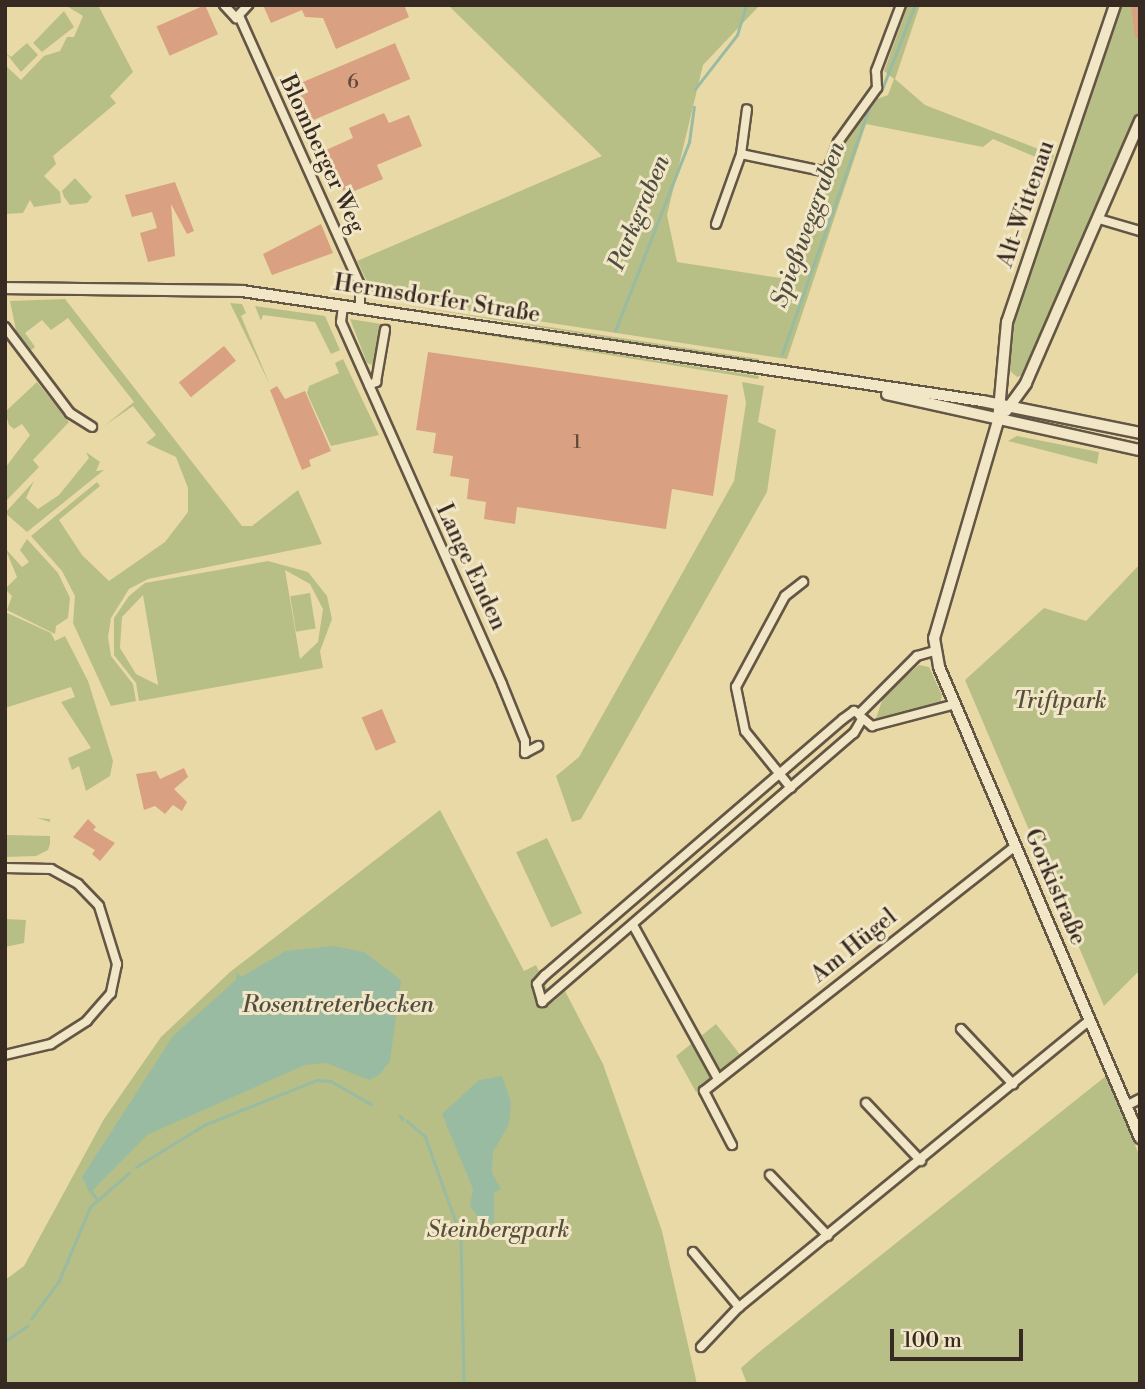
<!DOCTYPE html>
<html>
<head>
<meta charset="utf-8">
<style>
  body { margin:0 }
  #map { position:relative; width:1145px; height:1389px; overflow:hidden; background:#e9d9a7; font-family:"Libre Bodoni",serif }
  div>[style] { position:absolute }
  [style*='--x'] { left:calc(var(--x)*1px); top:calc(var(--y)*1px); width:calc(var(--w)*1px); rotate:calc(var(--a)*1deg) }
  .green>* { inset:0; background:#b8bf86; transform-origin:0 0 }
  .water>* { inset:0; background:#99bba2 }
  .stream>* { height:2.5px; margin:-1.25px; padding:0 1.25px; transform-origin:1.25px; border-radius:1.25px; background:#99bba2 }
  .building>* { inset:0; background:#d9a081; transform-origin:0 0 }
  .roads { filter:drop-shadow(2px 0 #645644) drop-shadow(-2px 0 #645644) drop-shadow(0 2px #645644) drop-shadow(0 -2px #645644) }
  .minor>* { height:8px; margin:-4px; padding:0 4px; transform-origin:4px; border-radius:4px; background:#f1e6c6 }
  .secondary>* { height:10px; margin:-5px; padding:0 5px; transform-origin:5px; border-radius:5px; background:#f1e6c6 }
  span { translate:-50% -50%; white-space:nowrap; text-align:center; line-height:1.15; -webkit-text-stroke:6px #f1e6c6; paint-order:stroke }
  .number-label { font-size:19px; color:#60483a }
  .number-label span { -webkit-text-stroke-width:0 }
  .street-label { font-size:23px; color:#372a23 }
  .park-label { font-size:23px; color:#574f3c; font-style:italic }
  .water-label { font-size:24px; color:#504e43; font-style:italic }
  .frame { position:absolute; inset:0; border:7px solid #372a23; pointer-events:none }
  .scale { position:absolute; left:890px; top:1329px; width:133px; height:32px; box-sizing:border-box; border:4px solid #372a23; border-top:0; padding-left:9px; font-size:21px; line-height:24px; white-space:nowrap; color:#372a23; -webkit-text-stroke:5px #f1e6c6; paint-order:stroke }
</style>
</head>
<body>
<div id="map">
  <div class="green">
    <div style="clip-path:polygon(65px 5px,98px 5px,133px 72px,110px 96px,116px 103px,53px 156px,56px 164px,44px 176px,60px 192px,61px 203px,34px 207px,30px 200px,23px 213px,5px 214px,5px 65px,21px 80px,44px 56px,60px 51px,67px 37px,74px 37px,83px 16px)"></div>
    <div style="clip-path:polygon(448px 5px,760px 5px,703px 65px,667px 215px,677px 262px,793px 280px,819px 192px,841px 144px,872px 101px,888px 95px,894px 79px,884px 71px,908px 5px,920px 5px,895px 79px,925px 105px,1054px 155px,1049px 169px,1045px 161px,993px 139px,983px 147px,866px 124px,787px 359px,374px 296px,357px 261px,602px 156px)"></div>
    <div style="clip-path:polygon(1120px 5px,1140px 5px,1140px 111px,1025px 374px,1017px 377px,1009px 370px,1012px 325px)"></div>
    <div style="clip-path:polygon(64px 11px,74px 27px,42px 52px,33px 43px)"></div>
    <div style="clip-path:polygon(27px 43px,38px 55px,21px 72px,5px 52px,11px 57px)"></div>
    <div style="clip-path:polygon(75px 178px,92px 197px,87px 203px,70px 205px,64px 197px,62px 191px)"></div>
    <div style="clip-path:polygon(65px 299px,242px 526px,252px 526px,298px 490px,322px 544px,148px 579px,129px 589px,111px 618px,108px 637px,111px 656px,133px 684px,136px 701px,111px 706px,73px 623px,75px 596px,62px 571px,31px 536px,97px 482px,100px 486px,59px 520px,82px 555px,109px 581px,165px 542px,188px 512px,188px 488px,176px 457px,146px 443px,156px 435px,133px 406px,104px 426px,134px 402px,68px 318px,51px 330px,42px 320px,25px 333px,35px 347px,30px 351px,17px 335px,10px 301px)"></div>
    <div style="clip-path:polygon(230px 303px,242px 304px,246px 313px,241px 316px,270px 385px)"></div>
    <div style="clip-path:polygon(392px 303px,759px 359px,758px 363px)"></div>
    <div style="clip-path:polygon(255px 306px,325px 316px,340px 350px,331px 354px,315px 322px,263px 315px,261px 321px)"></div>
    <div style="clip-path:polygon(350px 319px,381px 324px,373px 365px,367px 363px)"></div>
    <div style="clip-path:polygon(423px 325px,486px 334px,759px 376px,758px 379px)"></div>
    <div style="clip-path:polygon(343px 359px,379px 435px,331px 446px,307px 393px,309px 386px,339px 373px,335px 363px)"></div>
    <div style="clip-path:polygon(37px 382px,69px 422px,33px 460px,39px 467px,5px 502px,5px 468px,30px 435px,22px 424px,14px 429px,9px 425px,5px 412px)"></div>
    <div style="clip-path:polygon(742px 382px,764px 386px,758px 422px,776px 430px,767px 492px,581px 819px,572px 822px,556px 776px,579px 757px,734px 481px,746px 403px)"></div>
    <div style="clip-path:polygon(1017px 436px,1099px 452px,1097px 464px,1008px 441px)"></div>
    <div style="clip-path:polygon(86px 452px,100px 462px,96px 471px,104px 470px,27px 532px,5px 513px,34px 481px,26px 498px,38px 509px,59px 495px,89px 458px)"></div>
    <div style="clip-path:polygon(27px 539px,58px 573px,70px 598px,68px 618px,56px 626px,55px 634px,7px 610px,12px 596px,5px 589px,17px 577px,5px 548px,22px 567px,29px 562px,20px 550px)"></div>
    <div style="clip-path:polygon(evenodd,268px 561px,308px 572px,327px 596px,332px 619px,320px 651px,323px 668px,139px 701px,136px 683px,114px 655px,114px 618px,129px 596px,145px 583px,268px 561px,285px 570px,310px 584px,323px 609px,318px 642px,300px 659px,285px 570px,268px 561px,143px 595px,158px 684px,158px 685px,136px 674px,120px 648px,122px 617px,143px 595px)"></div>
    <div style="clip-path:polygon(1140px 564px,1140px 970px,1104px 1006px,965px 680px,1044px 608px,1086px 621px)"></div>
    <div style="left:310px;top:593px;width:36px;height:20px;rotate:81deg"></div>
    <div style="clip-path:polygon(5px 612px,51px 633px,55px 641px,65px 636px,88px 681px,113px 761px,110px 776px,86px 791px,79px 766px,72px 770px,68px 758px,91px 748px,61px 702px,75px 697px,71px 687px,5px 708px)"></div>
    <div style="clip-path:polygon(919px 665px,929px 667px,942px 695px,940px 706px,875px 721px,884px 695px)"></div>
    <div style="clip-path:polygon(440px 810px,524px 971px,536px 965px,553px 1002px,565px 991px,603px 1064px,662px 1231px,697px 1384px,5px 1384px,5px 1280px,24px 1266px,104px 1119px,161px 1037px,230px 972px)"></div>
    <div style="clip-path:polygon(37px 818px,50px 819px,50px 844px,48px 850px,36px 856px,5px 857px,6px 835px,50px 836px,50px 822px)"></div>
    <div style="left:547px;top:838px;width:83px;height:34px;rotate:65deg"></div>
    <div style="clip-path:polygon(5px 919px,26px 920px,24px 943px,5px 947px)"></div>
    <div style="clip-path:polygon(716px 1024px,742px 1057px,696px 1092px,676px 1056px)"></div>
    <div style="clip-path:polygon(1106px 1076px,1140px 1157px,1140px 1384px,747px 1384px,741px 1368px,758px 1353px)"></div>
  </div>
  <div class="water">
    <div style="clip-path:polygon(333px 946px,364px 952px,401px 980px,390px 1061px,379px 1075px,369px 1080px,326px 1063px,305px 1065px,147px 1135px,90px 1193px,82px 1177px,173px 1036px,236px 980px,237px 972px,241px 977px,286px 951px)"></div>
    <div style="clip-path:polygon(502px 1076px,511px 1102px,509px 1124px,493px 1152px,492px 1173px,501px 1189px,494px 1193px,494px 1223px,480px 1220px,470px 1206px,473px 1189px,442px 1114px,479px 1080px)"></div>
  </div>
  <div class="stream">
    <div style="--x:695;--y:89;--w:68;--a:-52.1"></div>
    <div style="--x:737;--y:35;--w:31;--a:-73"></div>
    <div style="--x:882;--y:89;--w:90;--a:-68.6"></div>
    <div style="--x:615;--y:331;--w:203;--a:-68.6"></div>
    <div style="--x:689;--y:142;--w:35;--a:-82"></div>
    <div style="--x:782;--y:354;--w:261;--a:-70.5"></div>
    <div style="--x:400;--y:1116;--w:4;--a:45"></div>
    <div style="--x:407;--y:1121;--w:23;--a:40"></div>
    <div style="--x:425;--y:1136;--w:106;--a:70.2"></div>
    <div style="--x:461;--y:1236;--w:148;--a:88.8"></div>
    <div style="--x:136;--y:1167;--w:80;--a:-31.7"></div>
    <div style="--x:204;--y:1125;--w:122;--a:-21.7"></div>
    <div style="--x:317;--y:1080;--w:14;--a:4"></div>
    <div style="--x:331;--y:1081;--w:46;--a:29.9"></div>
    <div style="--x:89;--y:1189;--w:14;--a:51"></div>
    <div style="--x:31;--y:1319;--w:47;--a:-53.6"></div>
    <div style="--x:59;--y:1281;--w:80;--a:-67.3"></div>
    <div style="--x:90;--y:1207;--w:52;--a:-41.1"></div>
    <div style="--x:5;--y:1341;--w:27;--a:-34"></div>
  </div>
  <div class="building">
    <div style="left:205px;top:5px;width:32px;height:53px;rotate:66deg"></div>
    <div style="clip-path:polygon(263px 5px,404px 5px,409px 17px,336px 49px,323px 18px,305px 17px,302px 10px,271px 23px)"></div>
    <div style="clip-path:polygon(1131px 5px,1140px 5px,1140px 38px,1135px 38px)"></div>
    <div style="left:395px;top:43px;width:39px;height:109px;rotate:67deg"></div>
    <div style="clip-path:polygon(384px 113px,389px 123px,409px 115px,422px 146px,377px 165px,383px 179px,345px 195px,326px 150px,353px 138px,349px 128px)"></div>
    <div style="clip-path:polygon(175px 182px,194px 231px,187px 234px,171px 204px,175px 256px,148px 262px,140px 233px,157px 228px,152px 212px,132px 217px,125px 195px)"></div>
    <div style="clip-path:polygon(321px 224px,333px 253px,272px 275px,263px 254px)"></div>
    <div style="left:224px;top:346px;width:19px;height:58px;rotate:51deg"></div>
    <div style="clip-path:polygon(428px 352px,728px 395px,713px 496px,672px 489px,666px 529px,517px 507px,515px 524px,484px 519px,486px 502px,467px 499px,469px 479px,450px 476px,453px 456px,433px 453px,436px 433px,416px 430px)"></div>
    <div style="clip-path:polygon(277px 386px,285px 399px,305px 391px,331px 451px,309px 460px,311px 466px,302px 470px,270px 390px)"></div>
    <div style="left:382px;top:709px;width:36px;height:22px;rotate:67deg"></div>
    <div style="clip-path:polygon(184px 768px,188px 777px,174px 789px,187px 802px,182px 811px,173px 805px,165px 814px,155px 806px,144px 810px,136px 774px,156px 771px,160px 779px)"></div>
    <div style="clip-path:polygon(88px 819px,96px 827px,93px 830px,115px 843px,100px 861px,92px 854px,95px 850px,73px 837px)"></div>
  </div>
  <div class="roads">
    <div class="minor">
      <div style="--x:224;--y:5;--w:18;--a:47"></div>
      <div style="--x:236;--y:18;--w:18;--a:-47"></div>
      <div style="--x:240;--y:18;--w:293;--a:65.8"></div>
      <div style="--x:360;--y:285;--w:24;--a:90"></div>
      <div style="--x:741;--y:154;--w:88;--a:11.8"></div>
      <div style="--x:827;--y:172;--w:32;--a:-70"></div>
      <div style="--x:838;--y:142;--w:67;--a:-54.2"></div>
      <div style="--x:877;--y:88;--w:17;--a:-93"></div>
      <div style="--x:876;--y:71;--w:71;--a:-69.3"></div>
      <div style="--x:1099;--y:219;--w:43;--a:16.3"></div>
      <div style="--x:716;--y:224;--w:74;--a:-70.3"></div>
      <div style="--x:741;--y:154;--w:45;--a:-82.4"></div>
      <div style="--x:343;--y:306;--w:16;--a:97"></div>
      <div style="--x:341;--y:322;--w:396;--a:66"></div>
      <div style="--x:502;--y:684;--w:61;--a:68"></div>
      <div style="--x:525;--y:741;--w:12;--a:90"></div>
      <div style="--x:525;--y:753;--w:15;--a:-28"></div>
      <div style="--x:5;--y:327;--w:108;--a:52.9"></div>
      <div style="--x:70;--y:413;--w:26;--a:32"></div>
      <div style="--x:369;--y:385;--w:8;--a:-23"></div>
      <div style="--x:376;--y:382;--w:53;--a:-80.2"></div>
      <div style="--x:859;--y:714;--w:6;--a:-149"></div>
      <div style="--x:854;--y:711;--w:14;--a:144"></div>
      <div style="--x:843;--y:719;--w:393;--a:139.3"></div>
      <div style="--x:545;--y:975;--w:12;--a:132"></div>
      <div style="--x:537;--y:984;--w:19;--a:74"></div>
      <div style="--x:542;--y:1002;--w:412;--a:-40.8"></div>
      <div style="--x:854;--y:733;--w:16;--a:-60"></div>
      <div style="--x:859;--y:714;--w:82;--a:-45"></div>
      <div style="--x:917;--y:656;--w:19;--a:-16"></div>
      <div style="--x:860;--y:716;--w:16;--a:40"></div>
      <div style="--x:872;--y:726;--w:86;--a:-14.8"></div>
      <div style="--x:791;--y:788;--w:73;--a:-128.9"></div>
      <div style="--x:745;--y:731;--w:45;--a:-101.6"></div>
      <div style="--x:736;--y:687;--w:103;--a:-61.7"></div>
      <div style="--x:785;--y:596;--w:23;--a:-38"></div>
      <div style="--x:5;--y:868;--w:46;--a:1.2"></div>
      <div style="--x:51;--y:869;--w:31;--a:29"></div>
      <div style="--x:78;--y:884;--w:30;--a:46"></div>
      <div style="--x:99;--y:906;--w:61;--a:72.8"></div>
      <div style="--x:117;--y:964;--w:30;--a:102"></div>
      <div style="--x:111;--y:993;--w:37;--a:131"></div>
      <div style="--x:87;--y:1021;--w:43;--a:147.4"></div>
      <div style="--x:51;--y:1044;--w:47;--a:166.6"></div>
      <div style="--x:633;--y:925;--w:176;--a:61.1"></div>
      <div style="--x:961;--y:1029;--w:76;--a:46.6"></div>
      <div style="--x:866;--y:1103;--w:80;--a:46.5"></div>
      <div style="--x:1126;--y:1106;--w:16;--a:-27"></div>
      <div style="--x:732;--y:1145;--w:61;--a:-117.4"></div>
      <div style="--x:704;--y:1091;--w:396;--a:-38.2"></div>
      <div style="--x:770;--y:1175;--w:84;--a:46.4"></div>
      <div style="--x:693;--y:1252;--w:72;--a:50.1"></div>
      <div style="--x:701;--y:1347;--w:55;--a:-46.5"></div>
      <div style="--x:739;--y:1307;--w:453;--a:-39.3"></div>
    </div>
    <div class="secondary">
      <div style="--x:1115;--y:5;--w:335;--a:108.8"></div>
      <div style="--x:1007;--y:322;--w:99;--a:95.2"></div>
      <div style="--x:998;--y:421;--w:226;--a:106.4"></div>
      <div style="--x:934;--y:638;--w:29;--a:80"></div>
      <div style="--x:939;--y:667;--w:512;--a:66.89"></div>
      <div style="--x:5;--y:288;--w:237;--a:0.7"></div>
      <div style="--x:242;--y:291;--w:748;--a:8.46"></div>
      <div style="--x:982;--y:401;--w:161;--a:11.4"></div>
      <div style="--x:887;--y:394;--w:259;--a:12.5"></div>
      <div style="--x:1006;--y:411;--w:34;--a:-54"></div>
      <div style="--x:1026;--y:383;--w:286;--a:-66.5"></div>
    </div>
  </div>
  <div class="number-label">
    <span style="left:353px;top:83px">6</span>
    <span style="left:577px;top:443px">1</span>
  </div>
  <div class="street-label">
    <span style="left:322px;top:154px;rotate:65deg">Blomberger Weg</span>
    <span style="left:1026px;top:204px;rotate:-71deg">Alt-Wittenau</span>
    <span style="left:437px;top:299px;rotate:9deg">Hermsdorfer Straße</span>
    <span style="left:471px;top:567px;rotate:65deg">Lange Enden</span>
    <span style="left:1055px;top:887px;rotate:67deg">Gorkistraße</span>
    <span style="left:854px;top:946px;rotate:-39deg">Am Hügel</span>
  </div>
  <div class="park-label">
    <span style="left:1060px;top:701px">Triftpark</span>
    <span style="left:498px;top:1230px">Steinbergpark</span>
  </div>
  <div class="water-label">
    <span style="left:640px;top:213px;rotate:-67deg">Parkgraben</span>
    <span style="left:809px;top:225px;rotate:-70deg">Spießweggraben</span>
    <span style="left:338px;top:1006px">Rosentreterbecken</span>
  </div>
  <div class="frame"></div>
  <div class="scale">100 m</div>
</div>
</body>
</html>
